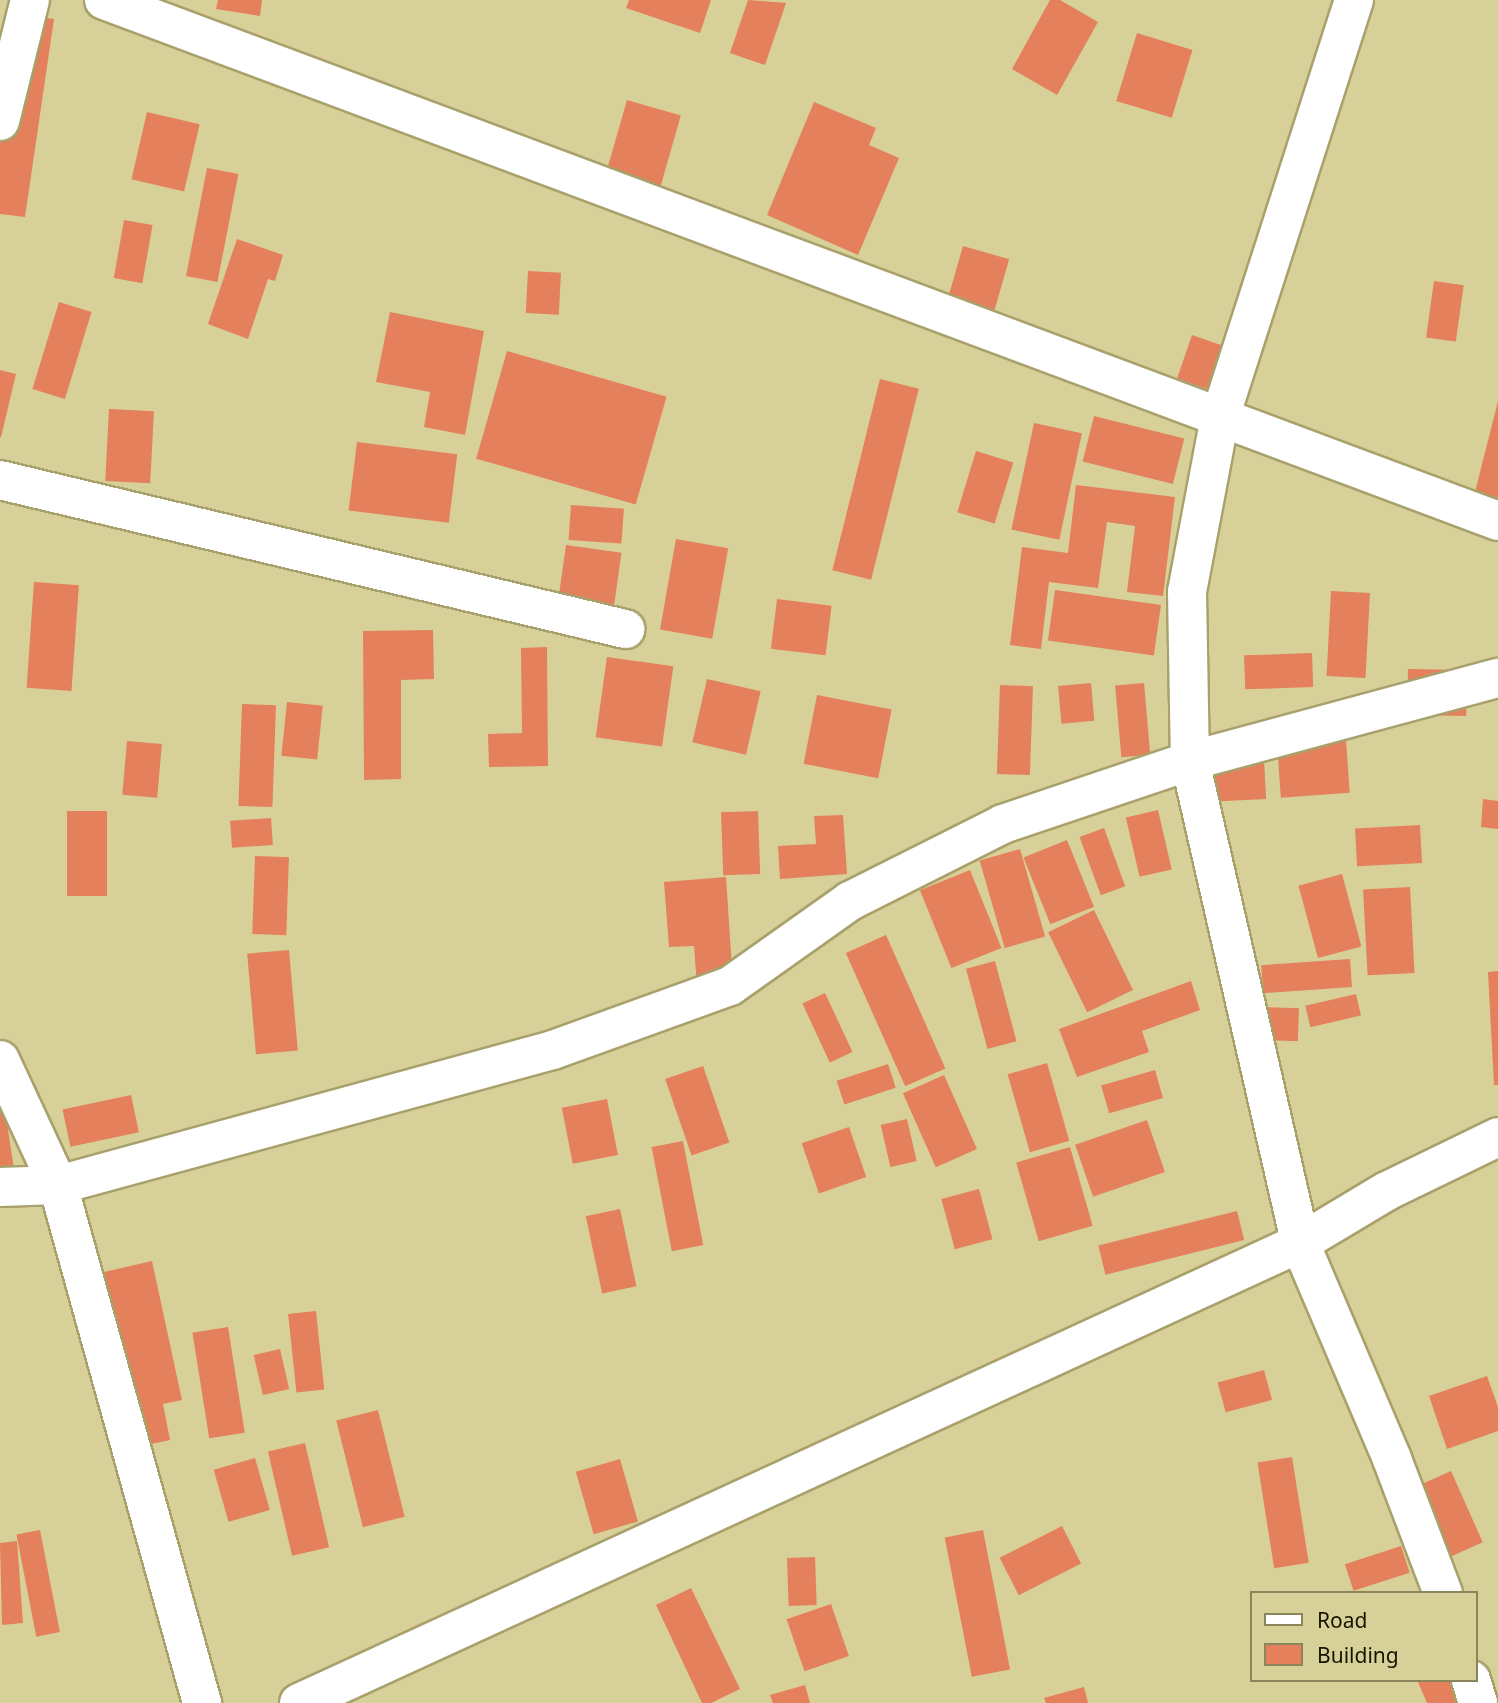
<!DOCTYPE html>
<html>
<head>
<meta charset="utf-8">
<style>
  body { margin:0 }
  #map { position:relative; width:1498px; height:1703px; overflow:hidden; background:#d8d099; font-family:"Noto Sans",sans-serif }
  div>[style] { position:absolute }
  [style*='--x'] { left:calc(var(--x)*1px); top:calc(var(--y)*1px); width:calc(var(--w)*1px); rotate:calc(var(--a)*1deg) }
  .building>* { inset:0; background:#e4805b; transform-origin:0 0 }
  .roads { filter:drop-shadow(2px 0 #a9a16c) drop-shadow(-2px 0 #a9a16c) drop-shadow(0 2px #a9a16c) drop-shadow(0 -2px #a9a16c) }
  .minor>* { height:38px; margin:-19px; padding:0 19px; transform-origin:19px; border-radius:19px; background:#fff }
  span { translate:-50% -50%; white-space:nowrap; text-align:center; line-height:1.15; -webkit-text-stroke:5px #d8d099; paint-order:stroke }
  .legend { position:absolute; left:1250px; top:1591px; width:228px; height:91px; box-sizing:border-box; background:#d8d099; border:2px solid #8b855c; margin:0; padding:9px 12px; list-style:none; font-size:21px; color:#171401 }
  .legend li { display:flex; align-items:center; gap:14px; height:35px }
  .legend b { width:35px; border:2px solid #8b855c }
</style>
</head>
<body>
<div id="map">
  <div class="building">
    <div style="clip-path:polygon(218px 0,262px 0,260px 16px,216px 9px)"></div>
    <div style="clip-path:polygon(629px 0,711px 0,700px 33px,626px 8px)"></div>
    <div style="clip-path:polygon(748px 0,786px 3px,765px 65px,730px 53px)"></div>
    <div style="clip-path:polygon(1050px 0,1060px 0,1098px 22px,1057px 95px,1012px 69px)"></div>
    <div style="clip-path:polygon(9px 13px,54px 19px,25px 217px,0 214px,0 34px,6px 35px)"></div>
    <div style="left:1137px;top:33px;width:58px;height:71px;rotate:17deg"></div>
    <div style="left:627px;top:100px;width:56px;height:77px;rotate:16deg"></div>
    <div style="clip-path:polygon(814px 102px,876px 128px,869px 145px,899px 158px,858px 255px,767px 215px)"></div>
    <div style="left:147px;top:112px;width:54px;height:69px;rotate:13deg"></div>
    <div style="left:207px;top:168px;width:32px;height:110px;rotate:11deg"></div>
    <div style="left:124px;top:220px;width:29px;height:59px;rotate:10deg"></div>
    <div style="clip-path:polygon(237px 239px,283px 255px,275px 281px,268px 279px,248px 339px,208px 324px)"></div>
    <div style="left:963px;top:246px;width:48px;height:64px;rotate:16deg"></div>
    <div style="left:528px;top:271px;width:33px;height:42px;rotate:3deg"></div>
    <div style="left:1434px;top:281px;width:30px;height:57px;rotate:8deg"></div>
    <div style="left:59px;top:302px;width:34px;height:91px;rotate:17deg"></div>
    <div style="clip-path:polygon(390px 312px,484px 331px,465px 435px,424px 427px,430px 392px,376px 382px)"></div>
    <div style="left:1192px;top:335px;width:36px;height:46px;rotate:19deg"></div>
    <div style="left:507px;top:351px;width:166px;height:112px;rotate:16deg"></div>
    <div style="clip-path:polygon(0 370px,16px 374px,1px 437px,0 437px)"></div>
    <div style="left:880px;top:379px;width:40px;height:197px;rotate:14deg"></div>
    <div style="clip-path:polygon(1498px 401px,1498px 502px,1474px 496px)"></div>
    <div style="left:109px;top:409px;width:45px;height:72px;rotate:3deg"></div>
    <div style="left:1094px;top:416px;width:93px;height:47px;rotate:14deg"></div>
    <div style="left:1034px;top:423px;width:49px;height:109px;rotate:12deg"></div>
    <div style="left:357px;top:442px;width:101px;height:69px;rotate:7deg"></div>
    <div style="left:976px;top:451px;width:39px;height:64px;rotate:17deg"></div>
    <div style="clip-path:polygon(1076px 485px,1175px 497px,1163px 596px,1127px 592px,1135px 526px,1107px 522px,1098px 588px,1049px 582px,1041px 649px,1010px 645px,1022px 547px,1068px 553px)"></div>
    <div style="left:571px;top:505px;width:53px;height:35px;rotate:4deg"></div>
    <div style="left:676px;top:539px;width:53px;height:92px;rotate:10deg"></div>
    <div style="left:566px;top:545px;width:56px;height:57px;rotate:8deg"></div>
    <div style="left:34px;top:582px;width:45px;height:106px;rotate:4deg"></div>
    <div style="left:1055px;top:590px;width:107px;height:51px;rotate:8deg"></div>
    <div style="left:1331px;top:591px;width:39px;height:85px;rotate:3deg"></div>
    <div style="left:777px;top:599px;width:55px;height:50px;rotate:7deg"></div>
    <div style="clip-path:polygon(433px 630px,434px 679px,401px 680px,401px 779px,364px 780px,363px 631px)"></div>
    <div style="clip-path:polygon(547px 647px,548px 766px,489px 767px,488px 734px,522px 733px,521px 648px)"></div>
    <div style="left:1312px;top:653px;width:34px;height:68px;rotate:88deg"></div>
    <div style="left:607px;top:657px;width:67px;height:81px;rotate:8deg"></div>
    <div style="left:1408px;top:669px;width:59px;height:46px;rotate:1deg"></div>
    <div style="left:707px;top:679px;width:55px;height:65px;rotate:13deg"></div>
    <div style="left:1091px;top:683px;width:38px;height:33px;rotate:85deg"></div>
    <div style="left:1144px;top:683px;width:72px;height:29px;rotate:85deg"></div>
    <div style="left:1000px;top:685px;width:33px;height:89px;rotate:2deg"></div>
    <div style="left:817px;top:695px;width:76px;height:70px;rotate:11deg"></div>
    <div style="left:287px;top:702px;width:36px;height:54px;rotate:6deg"></div>
    <div style="left:242px;top:704px;width:34px;height:102px;rotate:2deg"></div>
    <div style="left:1263px;top:740px;width:59px;height:51px;rotate:87deg"></div>
    <div style="left:1346px;top:740px;width:53px;height:69px;rotate:86deg"></div>
    <div style="left:127px;top:741px;width:35px;height:54px;rotate:5deg"></div>
    <div style="clip-path:polygon(1483px 799px,1498px 801px,1498px 829px,1481px 827px)"></div>
    <div style="left:1158px;top:810px;width:61px;height:33px;rotate:77deg"></div>
    <div style="left:67px;top:811px;width:40px;height:85px"></div>
    <div style="left:758px;top:811px;width:63px;height:37px;rotate:88deg"></div>
    <div style="clip-path:polygon(843px 815px,847px 874px,780px 879px,778px 846px,816px 844px,814px 816px)"></div>
    <div style="left:271px;top:818px;width:27px;height:41px;rotate:86deg"></div>
    <div style="left:1420px;top:825px;width:38px;height:65px;rotate:87deg"></div>
    <div style="left:1104px;top:828px;width:62px;height:26px;rotate:70deg"></div>
    <div style="left:1067px;top:840px;width:72px;height:47px;rotate:68deg"></div>
    <div style="left:1020px;top:849px;width:91px;height:42px;rotate:74deg"></div>
    <div style="left:255px;top:856px;width:34px;height:78px;rotate:2deg"></div>
    <div style="left:970px;top:870px;width:84px;height:54px;rotate:68deg"></div>
    <div style="left:1342px;top:874px;width:75px;height:45px;rotate:75deg"></div>
    <div style="clip-path:polygon(726px 877px,733px 983px,697px 986px,694px 946px,669px 947px,664px 882px)"></div>
    <div style="left:1410px;top:887px;width:86px;height:47px;rotate:87deg"></div>
    <div style="left:1094px;top:910px;width:89px;height:51px;rotate:64deg"></div>
    <div style="left:886px;top:935px;width:146px;height:44px;rotate:66deg"></div>
    <div style="left:289px;top:950px;width:101px;height:42px;rotate:85deg"></div>
    <div style="left:1350px;top:959px;width:28px;height:89px;rotate:86deg"></div>
    <div style="left:995px;top:961px;width:83px;height:30px;rotate:75deg"></div>
    <div style="clip-path:polygon(1498px 971px,1498px 1085px,1494px 1085px,1488px 972px)"></div>
    <div style="clip-path:polygon(1191px 981px,1200px 1010px,1142px 1031px,1149px 1052px,1077px 1077px,1059px 1029px)"></div>
    <div style="left:825px;top:993px;width:65px;height:25px;rotate:65deg"></div>
    <div style="left:1356px;top:994px;width:22px;height:52px;rotate:77deg"></div>
    <div style="left:1263px;top:1007px;width:36px;height:33px;rotate:2deg"></div>
    <div style="left:1047px;top:1063px;width:81px;height:41px;rotate:74deg"></div>
    <div style="left:888px;top:1064px;width:25px;height:54px;rotate:72deg"></div>
    <div style="left:703px;top:1066px;width:81px;height:40px;rotate:71deg"></div>
    <div style="left:1155px;top:1070px;width:29px;height:56px;rotate:74deg"></div>
    <div style="left:944px;top:1075px;width:81px;height:45px;rotate:66deg"></div>
    <div style="clip-path:polygon(0 1079px,15px 1175px,0 1177px)"></div>
    <div style="left:131px;top:1095px;width:38px;height:70px;rotate:78deg"></div>
    <div style="left:607px;top:1099px;width:57px;height:46px;rotate:79deg"></div>
    <div style="left:907px;top:1119px;width:43px;height:27px;rotate:77deg"></div>
    <div style="left:1147px;top:1120px;width:55px;height:76px;rotate:71deg"></div>
    <div style="left:849px;top:1127px;width:53px;height:50px;rotate:71deg"></div>
    <div style="left:683px;top:1141px;width:106px;height:32px;rotate:79deg"></div>
    <div style="left:1070px;top:1147px;width:82px;height:56px;rotate:74deg"></div>
    <div style="left:979px;top:1189px;width:52px;height:39px;rotate:75deg"></div>
    <div style="left:620px;top:1209px;width:79px;height:35px;rotate:78deg"></div>
    <div style="left:1237px;top:1211px;width:30px;height:143px;rotate:76deg"></div>
    <div style="clip-path:polygon(152px 1261px,182px 1400px,163px 1404px,170px 1440px,142px 1446px,104px 1272px)"></div>
    <div style="left:316px;top:1311px;width:79px;height:28px;rotate:84deg"></div>
    <div style="left:228px;top:1327px;width:107px;height:36px;rotate:81deg"></div>
    <div style="left:280px;top:1349px;width:41px;height:27px;rotate:77deg"></div>
    <div style="left:1264px;top:1370px;width:31px;height:48px;rotate:75deg"></div>
    <div style="clip-path:polygon(1487px 1376px,1498px 1407px,1498px 1431px,1447px 1449px,1429px 1396px)"></div>
    <div style="left:378px;top:1410px;width:110px;height:43px;rotate:76deg"></div>
    <div style="left:305px;top:1443px;width:107px;height:38px;rotate:77deg"></div>
    <div style="left:1292px;top:1457px;width:107px;height:35px;rotate:81deg"></div>
    <div style="left:255px;top:1458px;width:54px;height:43px;rotate:74deg"></div>
    <div style="left:620px;top:1459px;width:65px;height:46px;rotate:74deg"></div>
    <div style="left:1451px;top:1471px;width:78px;height:44px;rotate:66deg"></div>
    <div style="left:1062px;top:1526px;width:42px;height:70px;rotate:63deg"></div>
    <div style="left:40px;top:1530px;width:104px;height:24px;rotate:79deg"></div>
    <div style="left:983px;top:1530px;width:142px;height:39px;rotate:79deg"></div>
    <div style="clip-path:polygon(17px 1541px,23px 1623px,2px 1625px,0 1543px)"></div>
    <div style="left:1401px;top:1546px;width:28px;height:59px;rotate:72deg"></div>
    <div style="left:815px;top:1557px;width:48px;height:28px;rotate:88deg"></div>
    <div style="clip-path:polygon(691px 1588px,740px 1689px,711px 1703px,702px 1703px,656px 1605px)"></div>
    <div style="left:831px;top:1604px;width:55px;height:47px;rotate:71deg"></div>
    <div style="clip-path:polygon(1417px 1680px,1454px 1680px,1462px 1700px,1454px 1703px,1427px 1703px)"></div>
    <div style="clip-path:polygon(805px 1685px,810px 1703px,773px 1703px,770px 1695px)"></div>
    <div style="clip-path:polygon(1084px 1687px,1088px 1703px,1046px 1703px,1044px 1698px)"></div>
  </div>
  <div class="roads">
    <div class="minor">
      <div style="--x:104;--y:0;--w:1488;--a:20.49"></div>
      <div style="--x:1354;--y:0;--w:438;--a:107.8"></div>
      <div style="--x:1220;--y:417;--w:178;--a:100.7"></div>
      <div style="--x:1187;--y:592;--w:169;--a:89"></div>
      <div style="--x:1190;--y:761;--w:494;--a:77.1"></div>
      <div style="--x:1300;--y:1243;--w:235;--a:66.9"></div>
      <div style="--x:1392;--y:1459;--w:143;--a:69.2"></div>
      <div style="--x:0;--y:121;--w:125;--a:-76.1"></div>
      <div style="--x:0;--y:480;--w:643;--a:13.41"></div>
      <div style="--x:0;--y:1060;--w:138;--a:65.1"></div>
      <div style="--x:58;--y:1185;--w:538;--a:74.46"></div>
      <div style="--x:0;--y:1187;--w:58;--a:-2"></div>
      <div style="--x:58;--y:1185;--w:513;--a:-15.26"></div>
      <div style="--x:553;--y:1050;--w:188;--a:-19.9"></div>
      <div style="--x:730;--y:986;--w:147;--a:-35.3"></div>
      <div style="--x:850;--y:901;--w:171;--a:-26.7"></div>
      <div style="--x:1003;--y:824;--w:197;--a:-18.6"></div>
      <div style="--x:1190;--y:761;--w:319;--a:-15.1"></div>
      <div style="--x:1471;--y:1680;--w:24;--a:73"></div>
      <div style="--x:299;--y:1703;--w:1102;--a:-24.68"></div>
      <div style="--x:1300;--y:1243;--w:101;--a:-30.9"></div>
      <div style="--x:1387;--y:1191;--w:123;--a:-25.9"></div>
    </div>
  </div>
  <ul class="legend">
  <li><b style="height:9px;background:#fff"></b>Road</li>
  <li><b style="height:19px;background:#e4805b"></b>Building</li>
  </ul>
</div>
</body>
</html>
